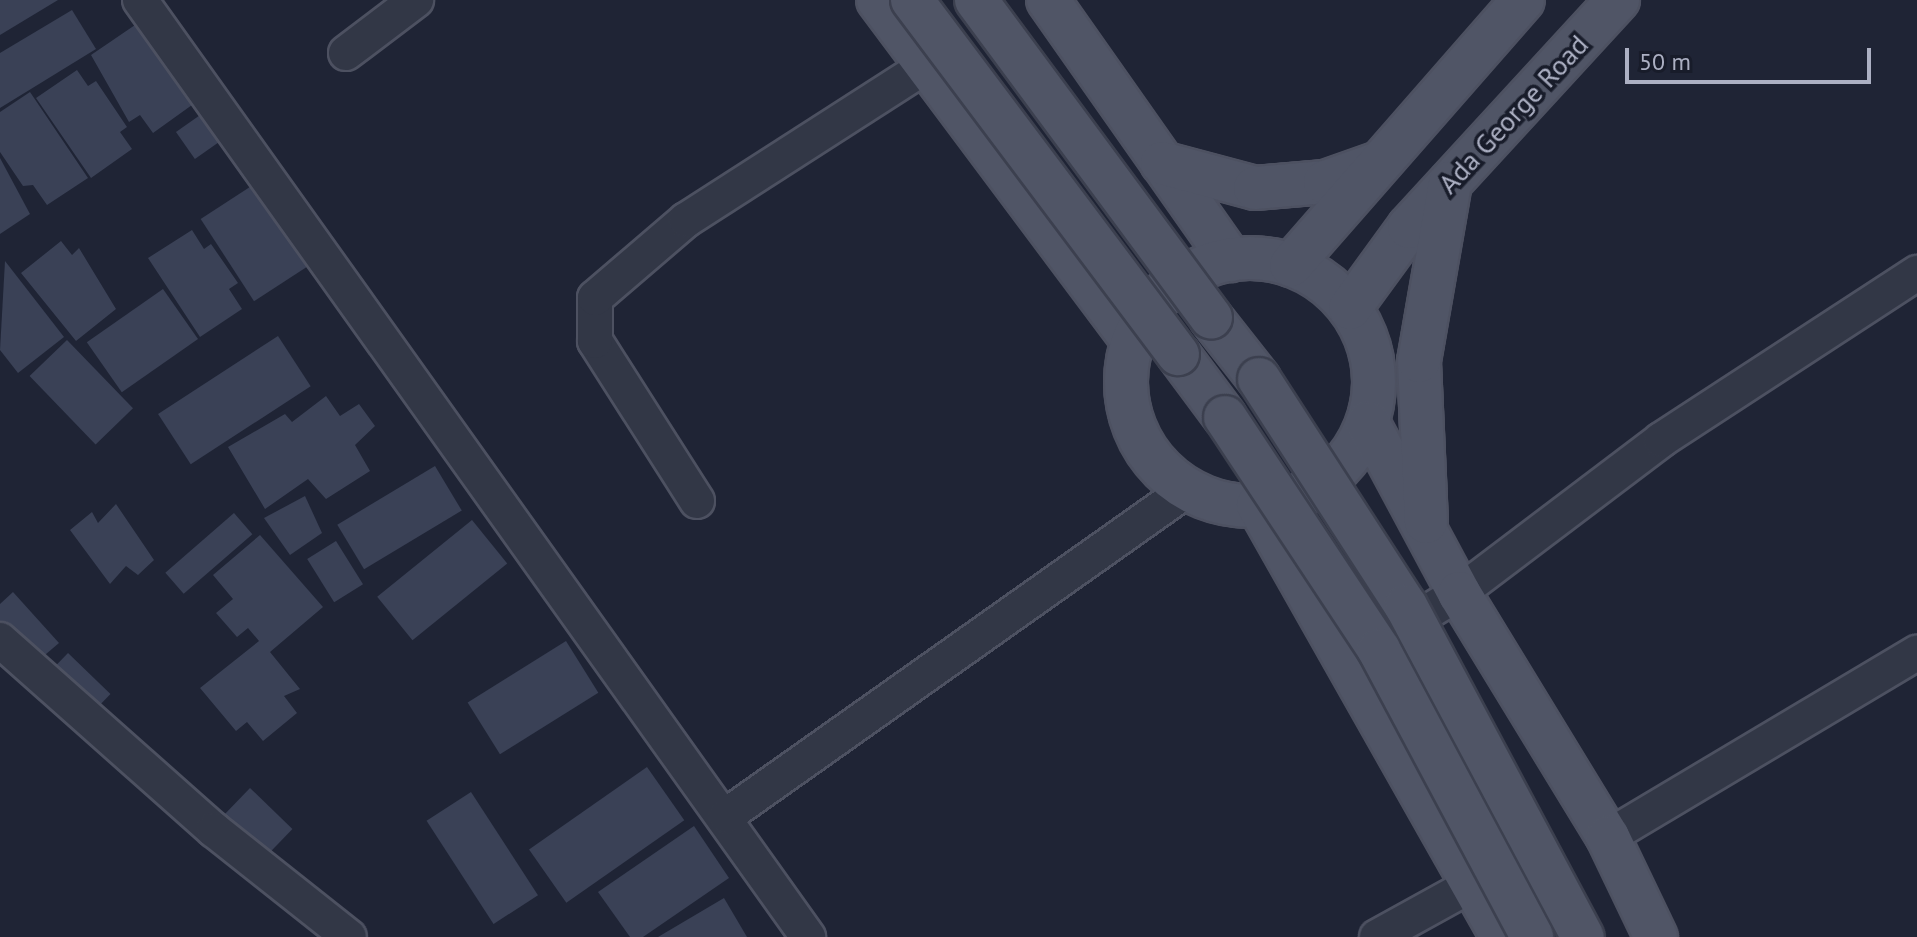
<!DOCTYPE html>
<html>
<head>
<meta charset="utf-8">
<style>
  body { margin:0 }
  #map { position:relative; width:1917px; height:937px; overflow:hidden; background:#1f2435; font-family:"PT Sans",sans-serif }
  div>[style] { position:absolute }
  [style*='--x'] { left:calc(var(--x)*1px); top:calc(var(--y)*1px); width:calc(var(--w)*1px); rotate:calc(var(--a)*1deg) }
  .building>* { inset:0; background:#3a4156; transform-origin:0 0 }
  .roads { filter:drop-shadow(2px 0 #4d5161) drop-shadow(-2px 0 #4d5161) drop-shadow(0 2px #4d5161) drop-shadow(0 -2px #4d5161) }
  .minor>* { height:34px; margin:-17px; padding:0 17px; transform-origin:17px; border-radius:17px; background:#323746 }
  .major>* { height:42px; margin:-21px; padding:0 21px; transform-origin:21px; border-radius:21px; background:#505566 }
  .major>.ring { margin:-21px; padding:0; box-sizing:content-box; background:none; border:42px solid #505566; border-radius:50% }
  .bridges { filter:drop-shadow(2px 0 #3c404f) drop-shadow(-2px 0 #3c404f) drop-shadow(0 2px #3c404f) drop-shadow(0 -2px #3c404f) }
  .major-bridge>* { height:42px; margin:-21px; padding:0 21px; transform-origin:21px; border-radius:21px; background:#505566 }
  span { translate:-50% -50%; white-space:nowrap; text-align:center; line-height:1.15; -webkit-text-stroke:7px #181c2a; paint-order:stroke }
  .street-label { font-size:28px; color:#acb0c3 }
  .scale { position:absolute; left:1625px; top:48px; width:246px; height:36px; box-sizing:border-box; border:4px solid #acb0c3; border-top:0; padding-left:10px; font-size:24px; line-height:28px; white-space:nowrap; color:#acb0c3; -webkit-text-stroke:6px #181c2a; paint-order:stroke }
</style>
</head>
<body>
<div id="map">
  <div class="building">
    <div style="clip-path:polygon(0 0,58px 0,0 35px)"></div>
    <div style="clip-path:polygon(72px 10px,96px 49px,0 108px,0 53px)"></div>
    <div style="clip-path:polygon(135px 25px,192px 105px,153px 133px,140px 115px,129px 122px,91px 55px)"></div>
    <div style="clip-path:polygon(77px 70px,88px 86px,96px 81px,127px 127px,120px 132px,132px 149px,91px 178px,36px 98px)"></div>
    <div style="clip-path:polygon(30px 92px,88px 178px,47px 205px,33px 185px,23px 186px,0 152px,0 112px)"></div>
    <div style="left:203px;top:113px;width:33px;height:33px;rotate:55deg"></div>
    <div style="clip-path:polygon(0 158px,30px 214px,0 234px)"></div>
    <div style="left:256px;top:183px;width:98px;height:66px;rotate:57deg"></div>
    <div style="clip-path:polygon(192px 230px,204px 249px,211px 244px,238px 283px,229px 289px,242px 309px,200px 337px,148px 258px)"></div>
    <div style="clip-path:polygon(61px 241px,72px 255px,79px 248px,116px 309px,76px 341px,21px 273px)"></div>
    <div style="clip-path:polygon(5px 261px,64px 337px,18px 373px,0 350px)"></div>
    <div style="left:163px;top:289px;width:61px;height:93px;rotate:55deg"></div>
    <div style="left:278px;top:336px;width:60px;height:143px;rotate:57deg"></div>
    <div style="left:67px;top:340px;width:95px;height:52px;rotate:46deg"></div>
    <div style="clip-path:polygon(326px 396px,340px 416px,359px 404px,375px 426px,355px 445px,370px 471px,326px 499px,308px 479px,265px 509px,228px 447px,285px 414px,292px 422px)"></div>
    <div style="left:435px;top:466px;width:52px;height:114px;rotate:59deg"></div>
    <div style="clip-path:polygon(305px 496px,322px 533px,290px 555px,264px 518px)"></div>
    <div style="clip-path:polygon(116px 504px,154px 560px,138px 575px,126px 566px,110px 584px,70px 530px,92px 512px,98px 523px)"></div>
    <div style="left:234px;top:513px;width:28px;height:91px;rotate:49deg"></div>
    <div style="left:472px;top:520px;width:56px;height:122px;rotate:51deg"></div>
    <div style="clip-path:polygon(260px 535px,323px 607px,270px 652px,300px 689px,284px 696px,297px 713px,263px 741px,247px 722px,236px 731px,200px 688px,259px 641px,248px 628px,237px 637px,216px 613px,233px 599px,213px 575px)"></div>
    <div style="left:336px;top:541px;width:51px;height:34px;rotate:58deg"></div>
    <div style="clip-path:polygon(13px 592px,59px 643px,32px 666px,0 630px,0 604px)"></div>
    <div style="left:566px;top:641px;width:61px;height:116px;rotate:58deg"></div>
    <div style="left:68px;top:653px;width:59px;height:32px;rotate:44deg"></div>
    <div style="left:647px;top:767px;width:65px;height:144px;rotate:55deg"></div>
    <div style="left:250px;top:788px;width:59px;height:41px;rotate:44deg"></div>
    <div style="left:471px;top:792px;width:123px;height:53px;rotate:57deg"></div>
    <div style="clip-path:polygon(694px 826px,729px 878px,643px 937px,630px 937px,598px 892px)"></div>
    <div style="clip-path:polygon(724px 898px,747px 937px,658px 937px)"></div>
  </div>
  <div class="roads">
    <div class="minor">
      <div style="--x:140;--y:0;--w:1151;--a:54.51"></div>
      <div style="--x:346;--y:53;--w:88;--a:-37.1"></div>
      <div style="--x:697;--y:501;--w:190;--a:-122.5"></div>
      <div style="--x:595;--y:341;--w:43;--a:-90"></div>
      <div style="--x:595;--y:298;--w:120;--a:-40.6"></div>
      <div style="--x:686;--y:220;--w:287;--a:-32.7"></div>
      <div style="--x:0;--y:640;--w:286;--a:41.6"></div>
      <div style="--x:214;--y:830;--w:172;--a:38.4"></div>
      <div style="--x:1352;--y:658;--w:125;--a:-31.3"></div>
      <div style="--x:1459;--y:593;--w:253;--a:-37.1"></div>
      <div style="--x:1661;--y:440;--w:306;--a:-33.1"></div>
      <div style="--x:726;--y:816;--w:566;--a:-35.29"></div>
      <div style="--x:1608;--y:837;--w:360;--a:-30.8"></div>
      <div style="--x:1377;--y:937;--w:112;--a:-28.9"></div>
    </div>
    <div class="major">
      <div style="--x:878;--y:0;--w:426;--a:53.2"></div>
      <div style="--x:1048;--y:0;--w:318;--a:54.9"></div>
      <div style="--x:1162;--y:163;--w:96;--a:15"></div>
      <div style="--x:1255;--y:188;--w:70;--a:-4.9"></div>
      <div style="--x:1325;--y:182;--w:54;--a:-19.4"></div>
      <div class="ring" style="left:1126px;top:258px;width:206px;height:206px"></div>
      <div style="--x:1291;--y:265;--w:352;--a:-48.8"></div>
      <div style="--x:1350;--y:308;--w:100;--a:-53.9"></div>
      <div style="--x:1409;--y:227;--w:309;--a:-47.4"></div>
      <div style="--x:1211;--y:318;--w:78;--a:51.8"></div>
      <div style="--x:1178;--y:354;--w:79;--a:53.3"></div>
      <div style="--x:1368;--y:423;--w:193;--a:61.8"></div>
      <div style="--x:1459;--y:593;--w:286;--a:58.6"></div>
      <div style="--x:1608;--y:837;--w:111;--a:64.4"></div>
      <div style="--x:1258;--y:505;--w:496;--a:60.5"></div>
      <div style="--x:1426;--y:522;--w:161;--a:-92.5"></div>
      <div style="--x:1419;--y:361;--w:181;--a:-80.1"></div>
    </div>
  </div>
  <div class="bridges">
    <div class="major-bridge">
      <div style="--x:912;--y:0;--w:443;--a:53.1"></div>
      <div style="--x:976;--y:0;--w:395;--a:53.5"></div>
      <div style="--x:1259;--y:379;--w:270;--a:57.1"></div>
      <div style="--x:1406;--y:606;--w:375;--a:61.9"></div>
      <div style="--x:1225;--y:417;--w:279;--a:56.5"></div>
      <div style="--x:1379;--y:650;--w:325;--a:61.9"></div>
    </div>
  </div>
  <div class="street-label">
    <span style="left:1513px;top:114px;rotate:-47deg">Ada George Road</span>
  </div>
  <div class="scale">50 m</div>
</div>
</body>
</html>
